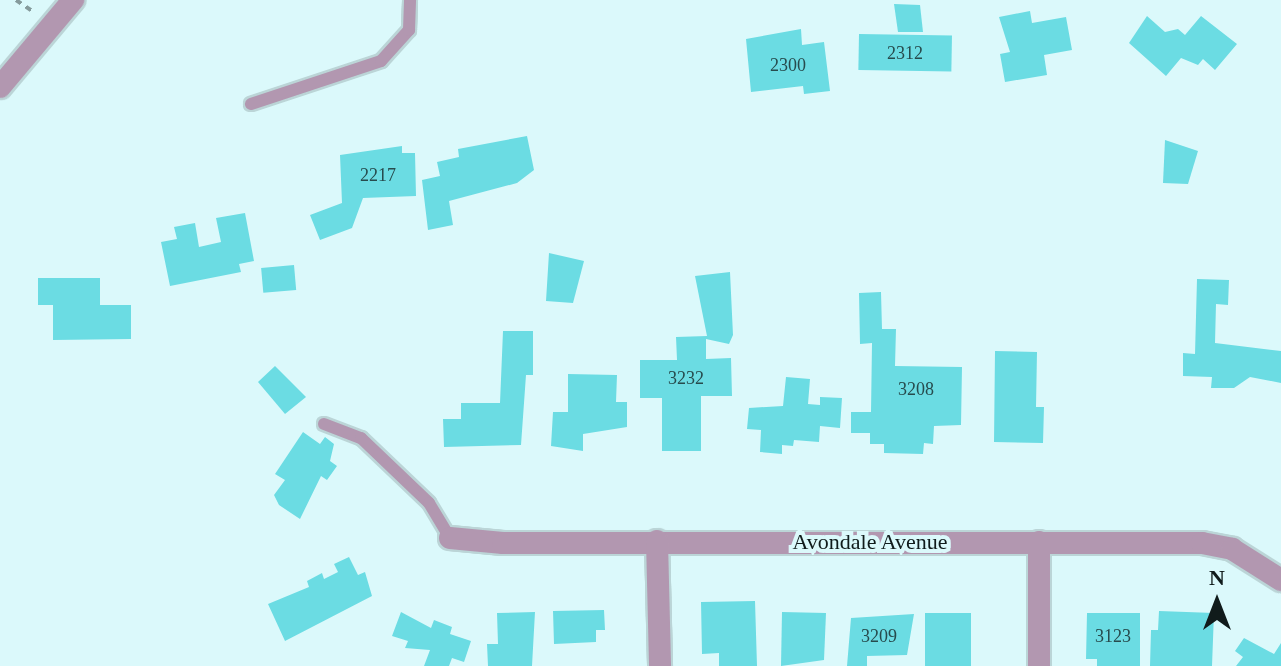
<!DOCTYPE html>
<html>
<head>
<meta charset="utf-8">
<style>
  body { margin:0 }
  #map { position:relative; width:1281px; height:666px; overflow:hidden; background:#dbf9fb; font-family:"Times New Roman",serif }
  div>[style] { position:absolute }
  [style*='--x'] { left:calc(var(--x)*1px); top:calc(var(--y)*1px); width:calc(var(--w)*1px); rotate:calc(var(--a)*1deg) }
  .building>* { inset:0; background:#6bdce3; transform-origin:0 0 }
  .path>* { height:4px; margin-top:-2px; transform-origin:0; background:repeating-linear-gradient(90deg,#859b9c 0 6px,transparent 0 12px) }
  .roads { filter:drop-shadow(2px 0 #bbd5d7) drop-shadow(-2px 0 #bbd5d7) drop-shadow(0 2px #bbd5d7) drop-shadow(0 -2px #bbd5d7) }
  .service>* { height:12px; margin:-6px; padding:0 6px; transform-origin:6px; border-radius:6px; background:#b297b0 }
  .minor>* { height:22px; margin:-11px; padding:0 11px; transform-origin:11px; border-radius:11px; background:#b297b0 }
  .tertiary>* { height:22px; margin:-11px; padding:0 11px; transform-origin:11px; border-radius:11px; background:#b297b0 }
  span { translate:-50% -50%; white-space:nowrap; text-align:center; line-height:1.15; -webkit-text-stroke:8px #dbf9fb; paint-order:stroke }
  .number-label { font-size:18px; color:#274b4d }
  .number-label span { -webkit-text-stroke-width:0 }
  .street-label { font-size:22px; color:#101b1b }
  .north { position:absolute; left:1177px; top:562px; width:80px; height:80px; -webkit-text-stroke:6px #dbf9fb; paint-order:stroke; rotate:0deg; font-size:22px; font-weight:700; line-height:32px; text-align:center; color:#101b1b }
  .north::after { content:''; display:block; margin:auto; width:28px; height:36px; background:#101b1b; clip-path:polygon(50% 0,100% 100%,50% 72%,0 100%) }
</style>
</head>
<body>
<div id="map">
  <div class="building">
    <div style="clip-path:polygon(894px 4px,920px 5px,923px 32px,898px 32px)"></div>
    <div style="clip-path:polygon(1030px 11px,1032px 23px,1066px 17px,1072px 50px,1044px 55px,1047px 75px,1005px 82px,1000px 54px,1010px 52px,999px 17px)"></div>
    <div style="clip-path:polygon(1147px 16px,1165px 32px,1178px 29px,1185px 35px,1201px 16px,1237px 44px,1215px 70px,1203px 59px,1198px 65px,1181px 58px,1166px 76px,1129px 43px)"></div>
    <div style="clip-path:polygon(801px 29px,802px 45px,824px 42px,830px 91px,804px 94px,803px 86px,751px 92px,746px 39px)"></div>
    <div style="left:859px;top:34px;width:93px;height:36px;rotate:1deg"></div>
    <div style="clip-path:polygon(527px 136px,534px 170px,517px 183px,449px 201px,453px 225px,428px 230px,422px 180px,440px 176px,437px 162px,459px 157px,458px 149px)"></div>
    <div style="clip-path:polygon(1165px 140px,1198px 151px,1188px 184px,1163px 183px)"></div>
    <div style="clip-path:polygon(402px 146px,402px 153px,415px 153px,416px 196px,363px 198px,352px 228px,320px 240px,310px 215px,342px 203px,340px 155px)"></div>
    <div style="clip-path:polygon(245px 213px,254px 261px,239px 264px,241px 272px,170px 286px,161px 242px,177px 239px,174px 227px,195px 223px,199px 247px,221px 242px,216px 218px)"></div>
    <div style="clip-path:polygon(549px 253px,584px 261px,573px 303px,546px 301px)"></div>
    <div style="left:294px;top:265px;width:25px;height:33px;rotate:85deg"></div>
    <div style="clip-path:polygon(730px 272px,733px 335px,729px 344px,706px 339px,706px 359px,731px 358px,732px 396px,701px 396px,701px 451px,662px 451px,662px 398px,640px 398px,640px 360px,677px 360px,676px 337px,707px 336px,695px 276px)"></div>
    <div style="clip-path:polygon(38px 278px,100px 278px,100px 305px,131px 305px,131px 339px,53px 340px,53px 305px,38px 305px)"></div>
    <div style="clip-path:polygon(1197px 279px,1229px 280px,1228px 305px,1216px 304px,1215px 343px,1281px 351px,1281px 383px,1250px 377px,1234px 388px,1211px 388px,1212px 377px,1183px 376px,1183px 353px,1195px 354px)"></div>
    <div style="clip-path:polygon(881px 292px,882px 329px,896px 329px,895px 366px,962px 367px,961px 425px,934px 426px,933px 444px,924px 443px,923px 454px,884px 453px,884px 444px,870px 444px,870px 433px,851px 433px,851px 412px,871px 412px,872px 343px,860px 344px,859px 293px)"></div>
    <div style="clip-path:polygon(503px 331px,533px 331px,533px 375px,526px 375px,521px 445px,444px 447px,443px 419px,461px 419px,461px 403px,500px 403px)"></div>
    <div style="clip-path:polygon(995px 351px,1037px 352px,1036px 407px,1044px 407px,1043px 443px,994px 442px)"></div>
    <div style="clip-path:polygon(275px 366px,306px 397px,285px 414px,258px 382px)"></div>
    <div style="clip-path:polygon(568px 374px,617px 375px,616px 402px,627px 402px,627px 427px,583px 434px,583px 451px,551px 446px,553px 412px,568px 412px)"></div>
    <div style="clip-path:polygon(786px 377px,810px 379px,808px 404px,820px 405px,820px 397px,842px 398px,840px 428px,820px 426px,819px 442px,794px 440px,793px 446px,782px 445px,782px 454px,760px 452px,761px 430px,747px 429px,749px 408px,783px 406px)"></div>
    <div style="clip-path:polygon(303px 432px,320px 444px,325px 437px,334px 444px,330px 461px,337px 466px,327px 480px,321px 476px,300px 519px,279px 505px,274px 495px,285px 480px,275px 474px)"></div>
    <div style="clip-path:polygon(349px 557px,358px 575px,365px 572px,372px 596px,285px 641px,268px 604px,309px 587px,307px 581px,322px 573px,324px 579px,338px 572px,334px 564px)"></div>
    <div style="clip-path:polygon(755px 601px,757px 666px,719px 666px,719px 653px,702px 654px,701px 602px)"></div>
    <div style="clip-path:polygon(604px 610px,605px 630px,596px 630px,596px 642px,554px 644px,553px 611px)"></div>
    <div style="clip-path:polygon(1159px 611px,1214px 613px,1212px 666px,1150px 666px,1151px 630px,1158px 630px)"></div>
    <div style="clip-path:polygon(401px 612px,431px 628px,434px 620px,452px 627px,450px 634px,471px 641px,464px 662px,452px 658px,449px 666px,424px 666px,430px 650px,405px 648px,408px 641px,392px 636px)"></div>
    <div style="clip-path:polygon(535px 612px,532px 666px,488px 666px,487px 644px,498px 644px,497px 613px)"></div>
    <div style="clip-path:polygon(782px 612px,826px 613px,824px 660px,781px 666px)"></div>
    <div style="left:925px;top:613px;width:46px;height:53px"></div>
    <div style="clip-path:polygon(1087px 613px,1140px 613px,1140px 666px,1097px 666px,1097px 659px,1086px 659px)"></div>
    <div style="clip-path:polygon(914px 614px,907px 655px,867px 656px,867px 666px,847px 666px,851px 618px)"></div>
    <div style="clip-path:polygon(1244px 638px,1274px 654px,1281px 643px,1281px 666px,1236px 666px,1243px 657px,1235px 651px)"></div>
  </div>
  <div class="path">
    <div style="--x:16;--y:0;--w:22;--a:34"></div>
  </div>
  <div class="roads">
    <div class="service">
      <div style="--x:251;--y:104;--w:137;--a:-18.3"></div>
      <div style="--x:381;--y:61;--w:42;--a:-47.9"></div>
      <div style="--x:409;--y:30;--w:30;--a:-88"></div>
      <div style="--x:324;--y:424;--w:40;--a:21"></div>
      <div style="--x:361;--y:438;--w:94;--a:43.7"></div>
      <div style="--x:429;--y:503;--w:41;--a:59"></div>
    </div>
    <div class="minor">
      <div style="--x:450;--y:538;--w:53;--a:5.4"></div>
      <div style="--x:503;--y:543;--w:699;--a:0"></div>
      <div style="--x:1202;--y:543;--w:31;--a:11"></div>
      <div style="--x:1232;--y:549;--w:58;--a:32.3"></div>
      <div style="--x:657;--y:541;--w:125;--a:88.6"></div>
      <div style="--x:1039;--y:542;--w:124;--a:90"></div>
    </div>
    <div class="tertiary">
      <div style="--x:0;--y:87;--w:114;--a:-50"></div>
    </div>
  </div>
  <div class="number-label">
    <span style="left:905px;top:53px">2312</span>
    <span style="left:788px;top:65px">2300</span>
    <span style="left:378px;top:175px">2217</span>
    <span style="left:686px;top:378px">3232</span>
    <span style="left:916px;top:389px">3208</span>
    <span style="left:879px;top:636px">3209</span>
    <span style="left:1113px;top:636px">3123</span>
  </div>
  <div class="street-label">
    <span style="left:870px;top:542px">Avondale Avenue</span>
  </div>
  <div class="north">N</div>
</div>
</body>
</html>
